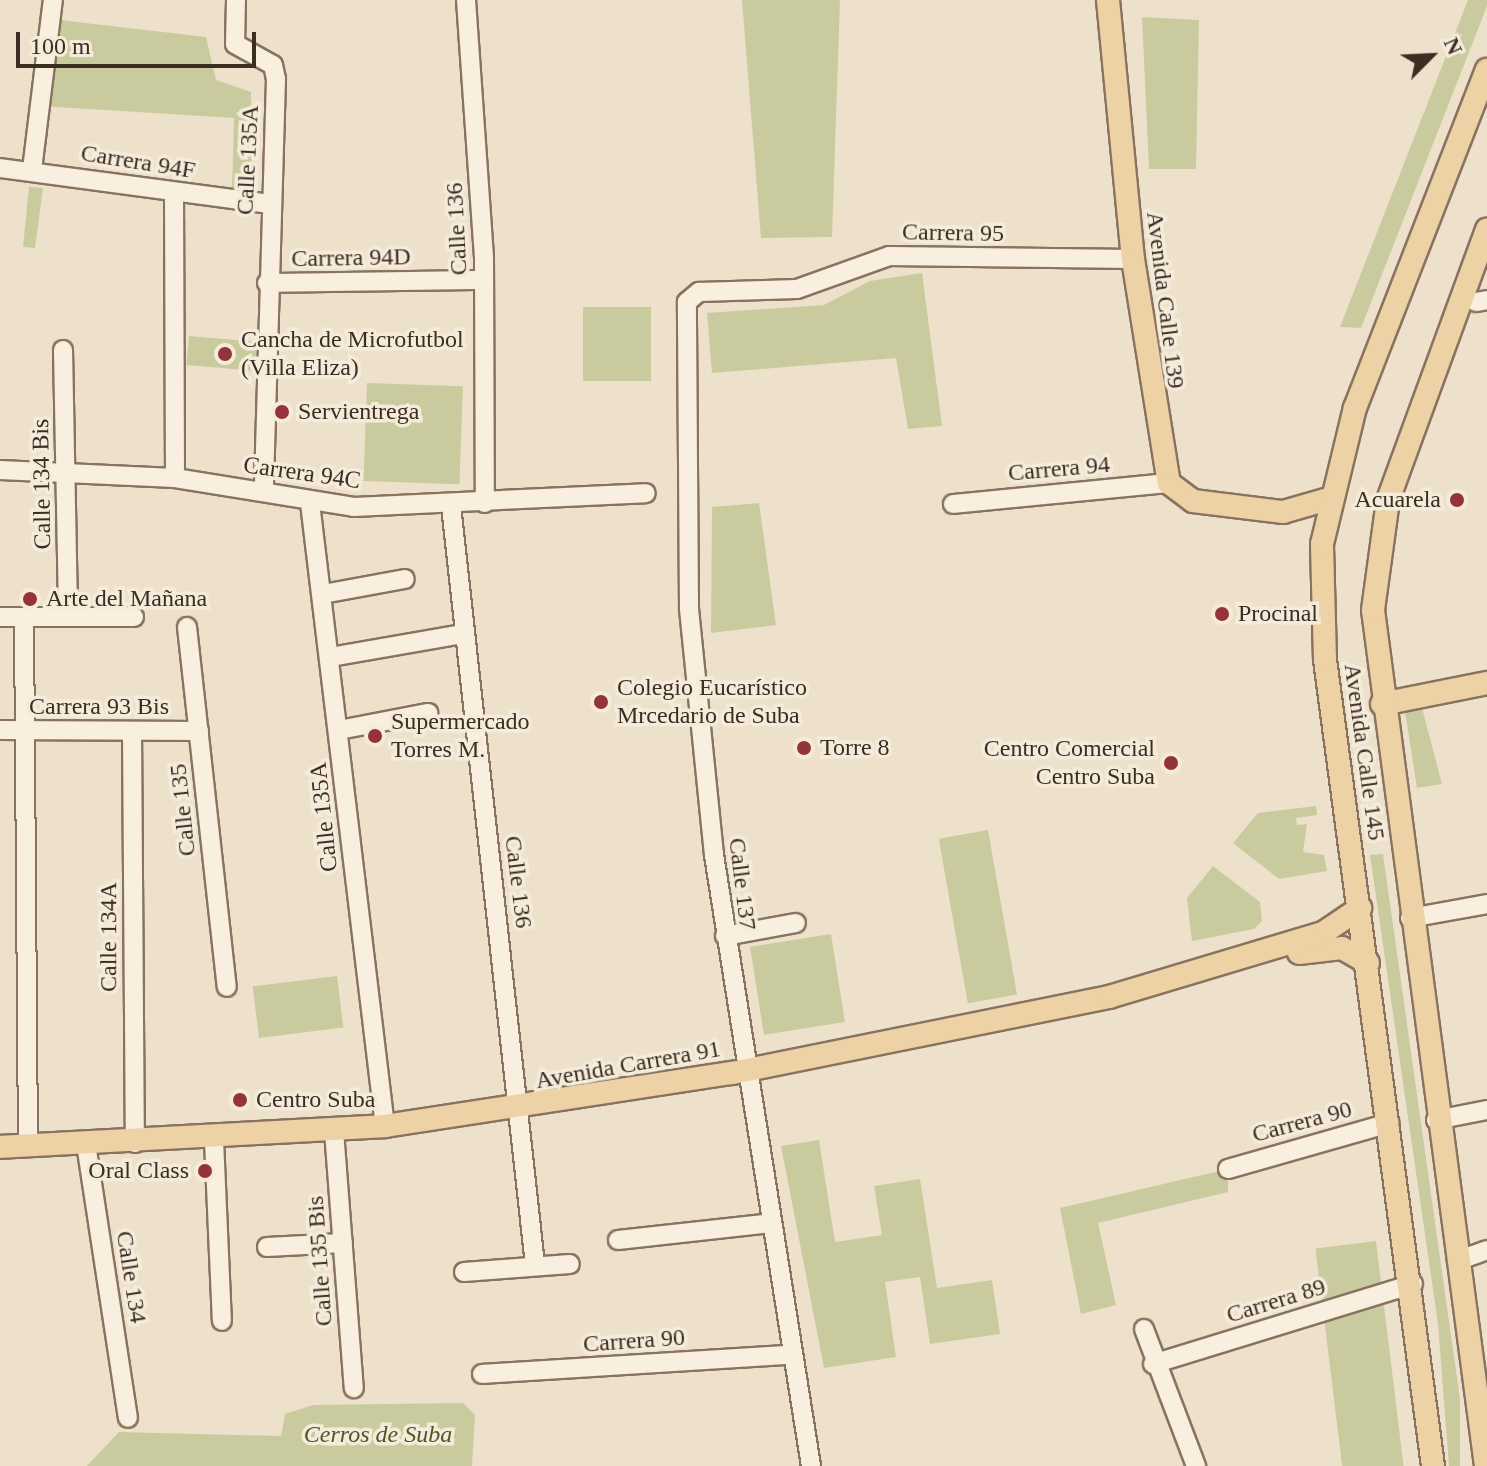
<!DOCTYPE html>
<html>
<head>
<meta charset="utf-8">
<style>
  body { margin:0 }
  #map { position:relative; width:1487px; height:1466px; overflow:hidden; background:#ede1cb; font-family:Georgia,serif }
  div>[style] { position:absolute }
  [style*='--x'] { left:calc(var(--x)*1px); top:calc(var(--y)*1px); width:calc(var(--w)*1px); rotate:calc(var(--a)*1deg) }
  .green>* { inset:0; background:#c9cb9f; transform-origin:0 0 }
  .roads { filter:drop-shadow(2px 0 #897360) drop-shadow(-2px 0 #897360) drop-shadow(0 2px #897360) drop-shadow(0 -2px #897360) }
  .minor>* { height:18px; margin:-9px; padding:0 9px; transform-origin:9px; border-radius:9px; background:#f8efde }
  .major>* { height:22px; margin:-11px; padding:0 11px; transform-origin:11px; border-radius:11px; background:#edd2a6 }
  .dots>* { width:22px; height:22px; translate:-50% -50%; box-sizing:border-box; border:4px solid #f5ebda; border-radius:50% }
  span { translate:-50% -50%; white-space:nowrap; text-align:center; line-height:1.15; -webkit-text-stroke:7px #f5ebda; paint-order:stroke }
  .street-label { font-size:24px; color:#3b2d22 }
  .poi-label { font-size:24px; color:#3b2d22 }
  .left { translate:0 -50%; text-align:left }
  .right { translate:-100% -50%; text-align:right }
  .park-label { font-size:24px; color:#4e562a; font-style:italic }
  .north { position:absolute; left:1391px; top:16px; width:80px; height:80px; -webkit-text-stroke:6px #f5ebda; paint-order:stroke; rotate:66deg; font-size:22px; font-weight:700; line-height:32px; text-align:center; color:#3b2d22 }
  .north::after { content:''; display:block; margin:auto; width:28px; height:36px; background:#3b2d22; clip-path:polygon(50% 0,100% 100%,50% 72%,0 100%) }
  .scale { position:absolute; left:16px; top:32px; width:240px; height:36px; box-sizing:border-box; border:4px solid #3b2d22; border-top:0; padding-left:10px; font-size:24px; line-height:28px; white-space:nowrap; color:#3b2d22; -webkit-text-stroke:6px #f5ebda; paint-order:stroke }
</style>
</head>
<body>
<div id="map">
  <div class="green">
    <div style="clip-path:polygon(742px 0,840px 0,832px 237px,761px 238px)"></div>
    <div style="clip-path:polygon(1468px 0,1487px 0,1487px 6px,1361px 328px,1340px 327px)"></div>
    <div style="clip-path:polygon(1142px 17px,1199px 20px,1196px 169px,1149px 169px)"></div>
    <div style="clip-path:polygon(51px 19px,206px 37px,216px 80px,251px 92px,252px 194px,232px 193px,234px 118px,40px 106px)"></div>
    <div style="clip-path:polygon(29px 187px,43px 188px,35px 248px,23px 247px)"></div>
    <div style="clip-path:polygon(922px 273px,942px 426px,908px 429px,896px 358px,712px 373px,707px 313px,824px 305px,870px 281px)"></div>
    <div style="left:583px;top:307px;width:68px;height:74px"></div>
    <div style="left:189px;top:336px;width:72px;height:29px;rotate:5deg"></div>
    <div style="left:367px;top:383px;width:96px;height:98px;rotate:2deg"></div>
    <div style="clip-path:polygon(759px 503px,776px 625px,711px 633px,712px 507px)"></div>
    <div style="clip-path:polygon(1422px 708px,1442px 784px,1417px 788px,1405px 711px)"></div>
    <div style="clip-path:polygon(1316px 806px,1317px 815px,1296px 818px,1297px 825px,1307px 824px,1303px 852px,1324px 855px,1327px 871px,1279px 879px,1233px 843px,1258px 813px)"></div>
    <div style="left:988px;top:830px;width:167px;height:50px;rotate:80deg"></div>
    <div style="clip-path:polygon(1383px 854px,1460px 1399px,1460px 1466px,1449px 1466px,1438px 1324px,1370px 855px)"></div>
    <div style="clip-path:polygon(1213px 866px,1260px 902px,1262px 921px,1254px 929px,1192px 941px,1187px 898px)"></div>
    <div style="left:831px;top:934px;width:89px;height:82px;rotate:81deg"></div>
    <div style="left:337px;top:976px;width:52px;height:85px;rotate:83deg"></div>
    <div style="clip-path:polygon(819px 1140px,835px 1242px,882px 1235px,874px 1186px,920px 1179px,937px 1288px,992px 1280px,1000px 1334px,930px 1344px,920px 1277px,885px 1282px,896px 1357px,824px 1368px,781px 1146px)"></div>
    <div style="clip-path:polygon(1228px 1169px,1228px 1192px,1098px 1223px,1116px 1305px,1081px 1314px,1060px 1208px)"></div>
    <div style="left:1376px;top:1241px;width:227px;height:61px;rotate:83deg"></div>
    <div style="clip-path:polygon(463px 1403px,475px 1415px,472px 1466px,87px 1466px,119px 1432px,281px 1436px,285px 1414px,313px 1405px)"></div>
  </div>
  <div class="roads">
    <div class="minor">
      <div style="--x:236;--y:0;--w:44;--a:91.3"></div>
      <div style="--x:235;--y:44;--w:43;--a:28.9"></div>
      <div style="--x:273;--y:65;--w:14;--a:78"></div>
      <div style="--x:276;--y:79;--w:413;--a:91.7"></div>
      <div style="--x:466;--y:0;--w:259;--a:86"></div>
      <div style="--x:484;--y:258;--w:245;--a:89.8"></div>
      <div style="--x:0;--y:168;--w:271;--a:7.6"></div>
      <div style="--x:32;--y:170;--w:171;--a:-83"></div>
      <div style="--x:174;--y:192;--w:286;--a:89.8"></div>
      <div style="--x:267;--y:283;--w:217;--a:-0.8"></div>
      <div style="--x:1476;--y:302;--w:11;--a:-10"></div>
      <div style="--x:63;--y:350;--w:267;--a:88.9"></div>
      <div style="--x:0;--y:470;--w:175;--a:2.6"></div>
      <div style="--x:175;--y:478;--w:181;--a:9.2"></div>
      <div style="--x:354;--y:507;--w:292;--a:-2.7"></div>
      <div style="--x:310;--y:503;--w:627;--a:83.14"></div>
      <div style="--x:953;--y:504;--w:217;--a:-5.6"></div>
      <div style="--x:451;--y:506;--w:764;--a:83.68"></div>
      <div style="--x:323;--y:594;--w:83;--a:-10.4"></div>
      <div style="--x:0;--y:617;--w:134;--a:0"></div>
      <div style="--x:24;--y:617;--w:528;--a:89.57"></div>
      <div style="--x:187;--y:627;--w:362;--a:83.7"></div>
      <div style="--x:330;--y:657;--w:135;--a:-9.8"></div>
      <div style="--x:0;--y:730;--w:199;--a:0.3"></div>
      <div style="--x:339;--y:730;--w:91;--a:-10.8"></div>
      <div style="--x:132;--y:731;--w:412;--a:89.6"></div>
      <div style="--x:1410;--y:918;--w:78;--a:-10.3"></div>
      <div style="--x:725;--y:936;--w:72;--a:-10.4"></div>
      <div style="--x:1436;--y:1120;--w:52;--a:-11.1"></div>
      <div style="--x:334;--y:1131;--w:258;--a:85.6"></div>
      <div style="--x:214;--y:1140;--w:181;--a:87.5"></div>
      <div style="--x:86;--y:1144;--w:277;--a:81.3"></div>
      <div style="--x:1228;--y:1169;--w:168;--a:-15.9"></div>
      <div style="--x:618;--y:1240;--w:154;--a:-6.3"></div>
      <div style="--x:267;--y:1247;--w:76;--a:-3"></div>
      <div style="--x:1457;--y:1261;--w:32;--a:-20"></div>
      <div style="--x:464;--y:1272;--w:106;--a:-4.3"></div>
      <div style="--x:1144;--y:1329;--w:147;--a:69.2"></div>
      <div style="--x:1153;--y:1364;--w:272;--a:-17.1"></div>
      <div style="--x:482;--y:1374;--w:307;--a:-3.6"></div>
      <div style="--x:811;--y:1466;--w:619;--a:-99.02"></div>
      <div style="--x:714;--y:855;--w:249;--a:-95.8"></div>
      <div style="--x:689;--y:607;--w:305;--a:-90.4"></div>
      <div style="--x:687;--y:302;--w:16;--a:-40"></div>
      <div style="--x:699;--y:292;--w:98;--a:-1.8"></div>
      <div style="--x:797;--y:289;--w:98;--a:-19.7"></div>
      <div style="--x:889;--y:256;--w:244;--a:0.7"></div>
    </div>
    <div class="major">
      <div style="--x:1108;--y:0;--w:260;--a:84.5"></div>
      <div style="--x:1133;--y:259;--w:227;--a:80.9"></div>
      <div style="--x:1169;--y:483;--w:30;--a:37"></div>
      <div style="--x:1193;--y:501;--w:91;--a:7"></div>
      <div style="--x:1283;--y:512;--w:47;--a:-16.1"></div>
      <div style="--x:1382;--y:704;--w:107;--a:-11.3"></div>
      <div style="--x:1299;--y:953;--w:43;--a:-6.6"></div>
      <div style="--x:1342;--y:948;--w:30;--a:30"></div>
      <div style="--x:0;--y:1147;--w:386;--a:-3.1"></div>
      <div style="--x:385;--y:1126;--w:351;--a:-8.7"></div>
      <div style="--x:732;--y:1073;--w:385;--a:-11.4"></div>
      <div style="--x:1109;--y:997;--w:223;--a:-16.7"></div>
      <div style="--x:1323;--y:933;--w:45;--a:-34"></div>
      <div style="--x:1433;--y:1466;--w:813;--a:-97.63"></div>
      <div style="--x:1325;--y:660;--w:116;--a:-91.5"></div>
      <div style="--x:1322;--y:544;--w:140;--a:-76.4"></div>
      <div style="--x:1355;--y:408;--w:363;--a:-68.7"></div>
      <div style="--x:1486;--y:1466;--w:863;--a:-97.52"></div>
      <div style="--x:1373;--y:610;--w:111;--a:-82.2"></div>
      <div style="--x:1388;--y:500;--w:288;--a:-69.9"></div>
    </div>
  </div>
  <div class="dots">
    <div style="left:225px;top:354px;background:#95333a"></div>
    <div style="left:282px;top:412px;background:#95333a"></div>
    <div style="left:1457px;top:500px;background:#95333a"></div>
    <div style="left:30px;top:599px;background:#95333a"></div>
    <div style="left:1222px;top:614px;background:#95333a"></div>
    <div style="left:601px;top:702px;background:#95333a"></div>
    <div style="left:375px;top:736px;background:#95333a"></div>
    <div style="left:804px;top:748px;background:#95333a"></div>
    <div style="left:1171px;top:763px;background:#95333a"></div>
    <div style="left:240px;top:1100px;background:#95333a"></div>
    <div style="left:205px;top:1171px;background:#95333a"></div>
  </div>
  <div class="street-label">
    <span style="left:248px;top:160px;rotate:-87deg">Calle 135A</span>
    <span style="left:138px;top:162px;rotate:9deg">Carrera 94F</span>
    <span style="left:457px;top:229px;rotate:-93deg">Calle 136</span>
    <span style="left:953px;top:233px;rotate:1deg">Carrera 95</span>
    <span style="left:351px;top:258px;rotate:-1deg">Carrera 94D</span>
    <span style="left:1165px;top:300px;rotate:83deg">Avenida Calle 139</span>
    <span style="left:1059px;top:469px;rotate:-5deg">Carrera 94</span>
    <span style="left:302px;top:473px;rotate:8deg">Carrera 94C</span>
    <span style="left:42px;top:484px;rotate:-91deg">Calle 134 Bis</span>
    <span style="left:99px;top:707px">Carrera 93 Bis</span>
    <span style="left:1364px;top:752px;rotate:82deg">Avenida Calle 145</span>
    <span style="left:183px;top:810px;rotate:-96deg">Calle 135</span>
    <span style="left:324px;top:817px;rotate:-96deg">Calle 135A</span>
    <span style="left:518px;top:882px;rotate:83deg">Calle 136</span>
    <span style="left:742px;top:884px;rotate:83deg">Calle 137</span>
    <span style="left:109px;top:937px;rotate:-90deg">Calle 134A</span>
    <span style="left:628px;top:1065px;rotate:-10deg">Avenida Carrera 91</span>
    <span style="left:1302px;top:1122px;rotate:-15deg">Carrera 90</span>
    <span style="left:320px;top:1261px;rotate:-94deg">Calle 135 Bis</span>
    <span style="left:131px;top:1277px;rotate:81deg">Calle 134</span>
    <span style="left:1276px;top:1301px;rotate:-17deg">Carrera 89</span>
    <span style="left:634px;top:1341px;rotate:-4deg">Carrera 90</span>
  </div>
  <div class="poi-label">
    <span class="left" style="left:241px;top:354px">Cancha de Microfutbol<br>(Villa Eliza)</span>
    <span class="left" style="left:298px;top:412px">Servientrega</span>
    <span class="right" style="left:1441px;top:500px">Acuarela</span>
    <span class="left" style="left:46px;top:599px">Arte del Mañana</span>
    <span class="left" style="left:1238px;top:614px">Procinal</span>
    <span class="left" style="left:617px;top:702px">Colegio Eucarístico<br>Mrcedario de Suba</span>
    <span class="left" style="left:391px;top:736px">Supermercado<br>Torres M.</span>
    <span class="left" style="left:820px;top:748px">Torre 8</span>
    <span class="right" style="left:1155px;top:763px">Centro Comercial<br>Centro Suba</span>
    <span class="left" style="left:256px;top:1100px">Centro Suba</span>
    <span class="right" style="left:189px;top:1171px">Oral Class</span>
  </div>
  <div class="park-label">
    <span style="left:378px;top:1435px">Cerros de Suba</span>
  </div>
  <div class="north">N</div>
  <div class="scale">100 m</div>
</div>
</body>
</html>
